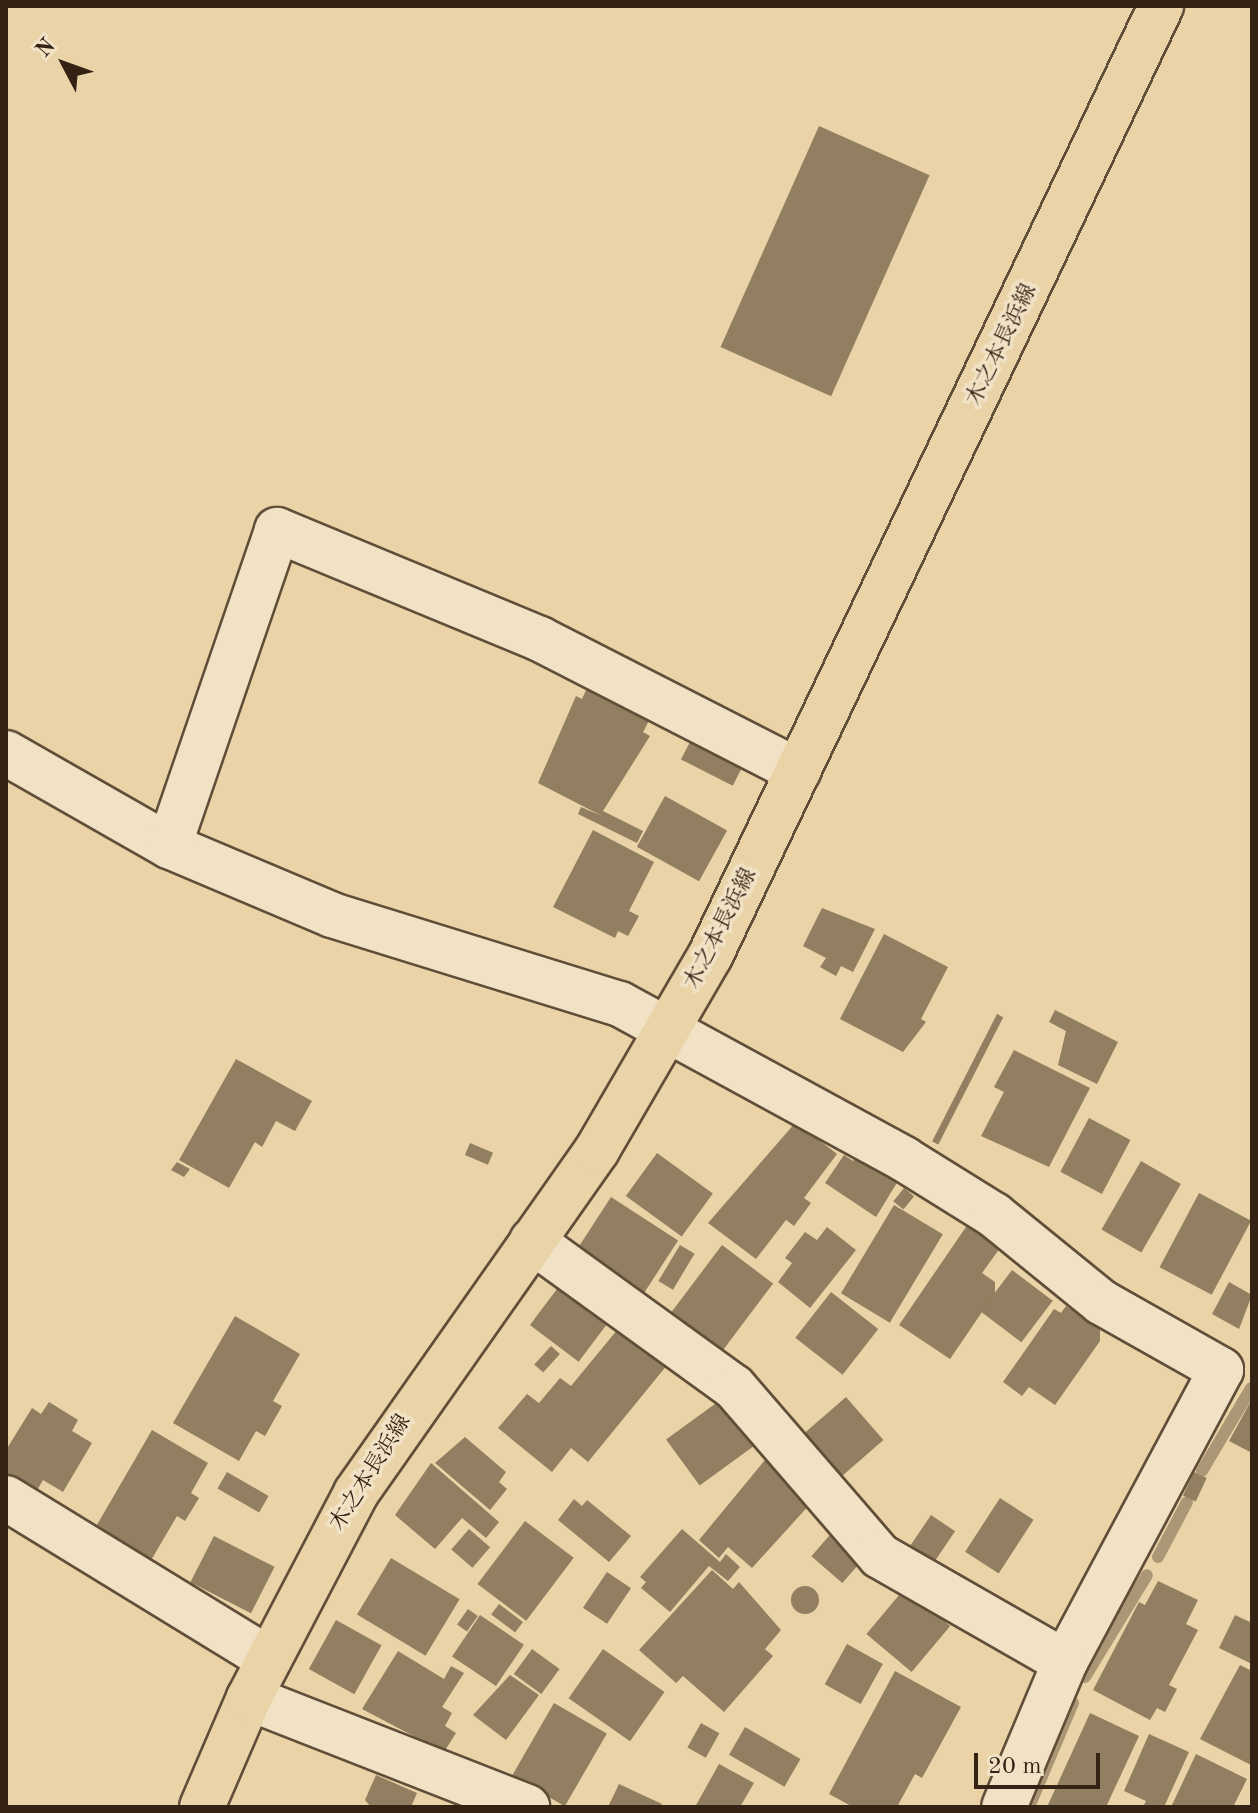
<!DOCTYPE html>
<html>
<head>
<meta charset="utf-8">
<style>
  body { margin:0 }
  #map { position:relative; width:1258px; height:1813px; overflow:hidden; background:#e9d3a7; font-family:"Old Standard TT","Noto Serif JP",serif }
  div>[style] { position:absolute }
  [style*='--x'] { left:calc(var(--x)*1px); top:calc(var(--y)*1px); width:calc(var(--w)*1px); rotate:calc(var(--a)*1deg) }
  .stream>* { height:12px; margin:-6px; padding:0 6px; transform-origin:6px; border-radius:6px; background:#ab9775 }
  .building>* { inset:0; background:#927e60; transform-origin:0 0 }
  .round { border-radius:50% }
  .roads { filter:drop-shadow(2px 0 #614e39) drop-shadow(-2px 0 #614e39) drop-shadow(0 2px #614e39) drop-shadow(0 -2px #614e39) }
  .minor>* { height:44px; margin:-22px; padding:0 22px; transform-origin:22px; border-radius:22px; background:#f1e2c6 }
  .primary>* { height:44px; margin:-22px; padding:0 22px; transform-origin:22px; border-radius:22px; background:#e9d3a7 }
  span { translate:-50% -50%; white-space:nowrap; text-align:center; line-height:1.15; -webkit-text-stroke:7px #f1e2c6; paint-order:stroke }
  .street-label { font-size:22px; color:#342214 }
  .frame { position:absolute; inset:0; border:8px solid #342214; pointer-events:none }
  .north { position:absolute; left:24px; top:24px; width:80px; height:80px; -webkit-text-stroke:6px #f1e2c6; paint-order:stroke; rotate:311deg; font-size:22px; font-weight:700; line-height:32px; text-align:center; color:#342214 }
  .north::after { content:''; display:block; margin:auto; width:28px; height:36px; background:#342214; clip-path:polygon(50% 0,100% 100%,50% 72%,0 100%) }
  .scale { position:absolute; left:974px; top:1753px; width:126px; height:36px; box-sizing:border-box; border:4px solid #342214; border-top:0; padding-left:10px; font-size:24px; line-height:28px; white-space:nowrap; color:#342214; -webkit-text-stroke:6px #f1e2c6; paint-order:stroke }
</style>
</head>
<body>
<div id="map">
  <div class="stream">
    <div style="--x:1202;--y:1471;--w:96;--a:-59.4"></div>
    <div style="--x:1158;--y:1557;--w:62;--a:-62.2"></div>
    <div style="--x:1085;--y:1677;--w:119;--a:-58.7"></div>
    <div style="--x:1029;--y:1807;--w:113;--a:-67.1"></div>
  </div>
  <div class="building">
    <div style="left:819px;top:126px;width:121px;height:242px;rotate:24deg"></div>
    <div style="clip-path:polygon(588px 686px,651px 717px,643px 732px,650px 736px,603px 811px,643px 831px,637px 843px,578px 814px,581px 807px,602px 816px,538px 783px,576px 696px,582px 699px)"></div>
    <div style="left:696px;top:730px;width:58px;height:33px;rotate:27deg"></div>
    <div style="left:665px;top:796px;width:71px;height:58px;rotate:29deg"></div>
    <div style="clip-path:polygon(593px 830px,654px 862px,629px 911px,639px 916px,628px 936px,618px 931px,615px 938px,553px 907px)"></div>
    <div style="clip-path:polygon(822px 908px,875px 929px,853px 972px,841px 966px,836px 976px,820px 967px,826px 958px,803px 946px)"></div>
    <div style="clip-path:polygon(884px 934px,948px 967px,921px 1019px,926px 1022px,903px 1052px,840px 1019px)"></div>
    <div style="clip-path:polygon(1055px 1010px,1118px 1042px,1097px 1084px,1058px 1065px,1066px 1031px,1049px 1022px)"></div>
    <div style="left:997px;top:1014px;width:7px;height:143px;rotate:27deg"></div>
    <div style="clip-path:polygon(1014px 1050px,1090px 1088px,1049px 1167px,981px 1136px,1004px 1092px,994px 1087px)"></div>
    <div style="clip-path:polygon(236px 1059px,312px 1101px,295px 1131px,276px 1121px,262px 1147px,255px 1142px,229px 1188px,179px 1160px)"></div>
    <div style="left:1089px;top:1118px;width:47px;height:61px;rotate:28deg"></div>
    <div style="clip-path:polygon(796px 1122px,837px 1154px,804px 1198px,811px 1203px,794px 1226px,786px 1220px,756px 1259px,708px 1223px)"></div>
    <div style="left:470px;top:1143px;width:25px;height:13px;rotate:23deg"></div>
    <div style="left:657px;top:1153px;width:69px;height:53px;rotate:36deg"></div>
    <div style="clip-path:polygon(844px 1155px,853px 1161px,857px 1155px,898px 1181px,876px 1217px,825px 1183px)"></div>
    <div style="left:1141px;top:1161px;width:46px;height:79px;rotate:30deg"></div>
    <div style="clip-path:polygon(177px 1162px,190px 1169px,184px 1177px,171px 1170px)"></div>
    <div style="left:904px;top:1188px;width:13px;height:17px;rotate:39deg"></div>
    <div style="left:1199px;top:1193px;width:59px;height:84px;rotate:28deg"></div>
    <div style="left:611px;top:1197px;width:80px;height:70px;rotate:33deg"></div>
    <div style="left:894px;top:1205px;width:57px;height:103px;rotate:31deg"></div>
    <div style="clip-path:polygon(970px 1221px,1003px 1244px,982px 1273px,995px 1282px,995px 1293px,950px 1359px,899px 1325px)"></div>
    <div style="clip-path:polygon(827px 1227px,856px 1250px,810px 1308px,778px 1282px,792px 1263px,785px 1258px,805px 1232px,817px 1240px)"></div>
    <div style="left:680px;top:1245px;width:17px;height:42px;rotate:31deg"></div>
    <div style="left:722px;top:1245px;width:64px;height:96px;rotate:37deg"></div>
    <div style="left:1012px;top:1270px;width:51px;height:52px;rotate:37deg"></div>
    <div style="clip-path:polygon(1229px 1282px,1252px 1295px,1239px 1329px,1212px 1314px)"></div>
    <div style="left:560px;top:1285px;width:61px;height:50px;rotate:37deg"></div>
    <div style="left:831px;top:1292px;width:60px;height:58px;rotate:38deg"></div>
    <div style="clip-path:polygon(1066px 1306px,1100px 1329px,1100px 1341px,1055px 1405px,1029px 1387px,1022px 1396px,1003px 1382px,1054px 1309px,1061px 1313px)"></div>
    <div style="clip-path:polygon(235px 1316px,300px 1354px,273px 1401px,282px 1406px,265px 1436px,256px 1431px,239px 1461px,173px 1423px)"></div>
    <div style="clip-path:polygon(627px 1318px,668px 1364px,588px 1462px,571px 1448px,552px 1472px,498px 1428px,527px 1394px,539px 1403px,560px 1378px,571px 1386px)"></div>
    <div style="left:551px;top:1346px;width:12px;height:25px;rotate:42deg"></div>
    <div style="left:730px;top:1393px;width:57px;height:79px;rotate:54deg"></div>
    <div style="left:846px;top:1397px;width:57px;height:76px;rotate:49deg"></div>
    <div style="clip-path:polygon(1252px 1399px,1252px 1453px,1229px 1441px)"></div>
    <div style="clip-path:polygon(49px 1402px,78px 1420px,72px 1431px,92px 1443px,63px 1492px,43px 1480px,32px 1499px,6px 1483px,6px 1450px,32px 1408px,41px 1414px)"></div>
    <div style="clip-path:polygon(152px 1430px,208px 1463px,191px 1493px,199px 1498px,185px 1521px,177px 1516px,150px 1562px,94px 1530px)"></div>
    <div style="clip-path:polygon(465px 1437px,506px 1472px,499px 1482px,507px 1489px,490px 1510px,435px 1463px)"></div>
    <div style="clip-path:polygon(765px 1460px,812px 1502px,752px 1568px,728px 1547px,719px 1558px,699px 1540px)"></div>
    <div style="clip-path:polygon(431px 1463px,499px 1522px,486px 1538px,462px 1518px,435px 1549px,395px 1515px)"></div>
    <div style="left:227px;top:1472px;width:48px;height:19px;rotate:30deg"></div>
    <div style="left:1194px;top:1472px;width:14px;height:26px;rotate:25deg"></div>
    <div style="left:1000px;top:1498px;width:40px;height:64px;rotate:33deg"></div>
    <div style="clip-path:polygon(574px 1499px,582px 1506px,587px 1500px,631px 1536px,609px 1562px,558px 1520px)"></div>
    <div style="left:931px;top:1515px;width:29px;height:42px;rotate:34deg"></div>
    <div style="left:525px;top:1521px;width:61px;height:79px;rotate:37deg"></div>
    <div style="left:469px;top:1529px;width:28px;height:27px;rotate:41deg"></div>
    <div style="clip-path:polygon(682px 1529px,720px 1562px,726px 1554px,740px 1567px,728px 1581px,709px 1566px,670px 1612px,641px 1588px,646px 1582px,640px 1577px)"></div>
    <div style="left:835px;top:1529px;width:41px;height:36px;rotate:41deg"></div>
    <div style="left:214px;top:1536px;width:68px;height:52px;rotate:27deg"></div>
    <div style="left:391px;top:1558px;width:80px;height:66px;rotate:31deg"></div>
    <div style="clip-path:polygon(712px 1570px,733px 1589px,739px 1582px,781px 1630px,765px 1649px,773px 1656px,724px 1712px,683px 1676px,676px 1683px,639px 1650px)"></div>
    <div style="left:607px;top:1572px;width:29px;height:43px;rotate:34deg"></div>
    <div style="clip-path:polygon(1158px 1581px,1198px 1600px,1186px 1624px,1198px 1630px,1169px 1685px,1177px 1689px,1165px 1712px,1157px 1708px,1150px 1720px,1093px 1690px,1139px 1602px,1145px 1605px)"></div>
    <div class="round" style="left:791px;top:1586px;width:28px;height:28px"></div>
    <div style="left:905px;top:1588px;width:59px;height:60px;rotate:40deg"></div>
    <div style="left:499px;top:1604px;width:30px;height:13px;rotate:37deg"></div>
    <div style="left:468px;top:1609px;width:12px;height:19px;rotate:35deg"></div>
    <div style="left:480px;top:1615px;width:53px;height:50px;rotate:34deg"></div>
    <div style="clip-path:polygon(1235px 1615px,1252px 1623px,1252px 1664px,1219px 1648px)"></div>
    <div style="left:336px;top:1620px;width:52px;height:56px;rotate:29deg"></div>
    <div style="left:847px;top:1644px;width:41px;height:46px;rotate:29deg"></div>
    <div style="left:532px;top:1649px;width:34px;height:31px;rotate:36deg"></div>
    <div style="left:603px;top:1649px;width:75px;height:60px;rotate:35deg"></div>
    <div style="clip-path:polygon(398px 1651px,444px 1679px,451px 1666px,464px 1673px,442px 1707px,452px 1713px,445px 1726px,456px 1733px,444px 1752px,362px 1709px)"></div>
    <div style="clip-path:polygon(1240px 1665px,1252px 1671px,1251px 1765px,1200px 1739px)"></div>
    <div style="clip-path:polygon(895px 1671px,961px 1707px,922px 1778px,915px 1774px,897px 1807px,853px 1807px,829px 1794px)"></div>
    <div style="clip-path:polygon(510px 1675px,539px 1695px,506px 1740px,473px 1715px)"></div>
    <div style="left:554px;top:1703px;width:61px;height:84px;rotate:30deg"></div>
    <div style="clip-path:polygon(1090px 1713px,1139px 1736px,1106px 1807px,1047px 1807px)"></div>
    <div style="left:701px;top:1723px;width:21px;height:28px;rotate:29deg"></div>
    <div style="left:745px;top:1727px;width:64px;height:32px;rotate:30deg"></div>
    <div style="clip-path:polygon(1149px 1734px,1189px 1752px,1164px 1807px,1143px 1807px,1146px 1801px,1124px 1791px)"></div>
    <div style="clip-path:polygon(1196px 1754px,1247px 1779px,1233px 1807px,1171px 1807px)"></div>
    <div style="clip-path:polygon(719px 1764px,754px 1783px,740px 1807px,695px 1807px)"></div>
    <div style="clip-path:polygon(376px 1775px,417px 1793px,411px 1807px,371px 1807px,365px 1800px)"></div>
    <div style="clip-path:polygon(619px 1784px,662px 1804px,660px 1807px,608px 1807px)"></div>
  </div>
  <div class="roads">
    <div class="minor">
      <div style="--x:6;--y:753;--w:188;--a:29.7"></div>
      <div style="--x:169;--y:846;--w:177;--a:22.9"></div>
      <div style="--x:332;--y:915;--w:301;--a:17.2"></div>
      <div style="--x:620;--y:1004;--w:324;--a:28.6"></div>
      <div style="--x:904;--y:1159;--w:106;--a:31.9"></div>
      <div style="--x:994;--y:1215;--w:138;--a:39.1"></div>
      <div style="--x:1101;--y:1302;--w:138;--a:29.5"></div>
      <div style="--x:1221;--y:1370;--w:331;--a:118.1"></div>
      <div style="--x:1065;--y:1662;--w:157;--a:112.8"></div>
      <div style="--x:169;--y:846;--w:334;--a:-71.1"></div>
      <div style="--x:277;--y:530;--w:285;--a:22.5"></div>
      <div style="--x:540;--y:639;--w:290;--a:27.1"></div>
      <div style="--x:532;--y:1241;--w:249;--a:35.9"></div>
      <div style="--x:734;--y:1387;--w:223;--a:49.2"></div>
      <div style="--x:880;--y:1556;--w:213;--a:29.8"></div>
      <div style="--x:6;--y:1498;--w:308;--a:31.5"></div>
      <div style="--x:249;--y:1698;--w:299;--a:21.4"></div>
    </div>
    <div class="primary">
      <div style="--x:202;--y:1807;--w:119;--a:-66.7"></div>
      <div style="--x:249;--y:1698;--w:231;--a:-62.4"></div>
      <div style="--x:356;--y:1493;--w:419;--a:-54.9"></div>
      <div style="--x:597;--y:1150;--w:225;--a:-59.8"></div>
      <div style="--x:710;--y:956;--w:1052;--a:-64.6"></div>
    </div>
  </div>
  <div class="street-label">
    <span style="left:1002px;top:345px;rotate:-64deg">木之本長浜線</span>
    <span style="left:721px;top:929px;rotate:-63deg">木之本長浜線</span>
    <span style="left:371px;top:1473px;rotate:-58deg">木之本長浜線</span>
  </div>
  <div class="frame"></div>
  <div class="north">N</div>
  <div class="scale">20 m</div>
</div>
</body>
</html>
